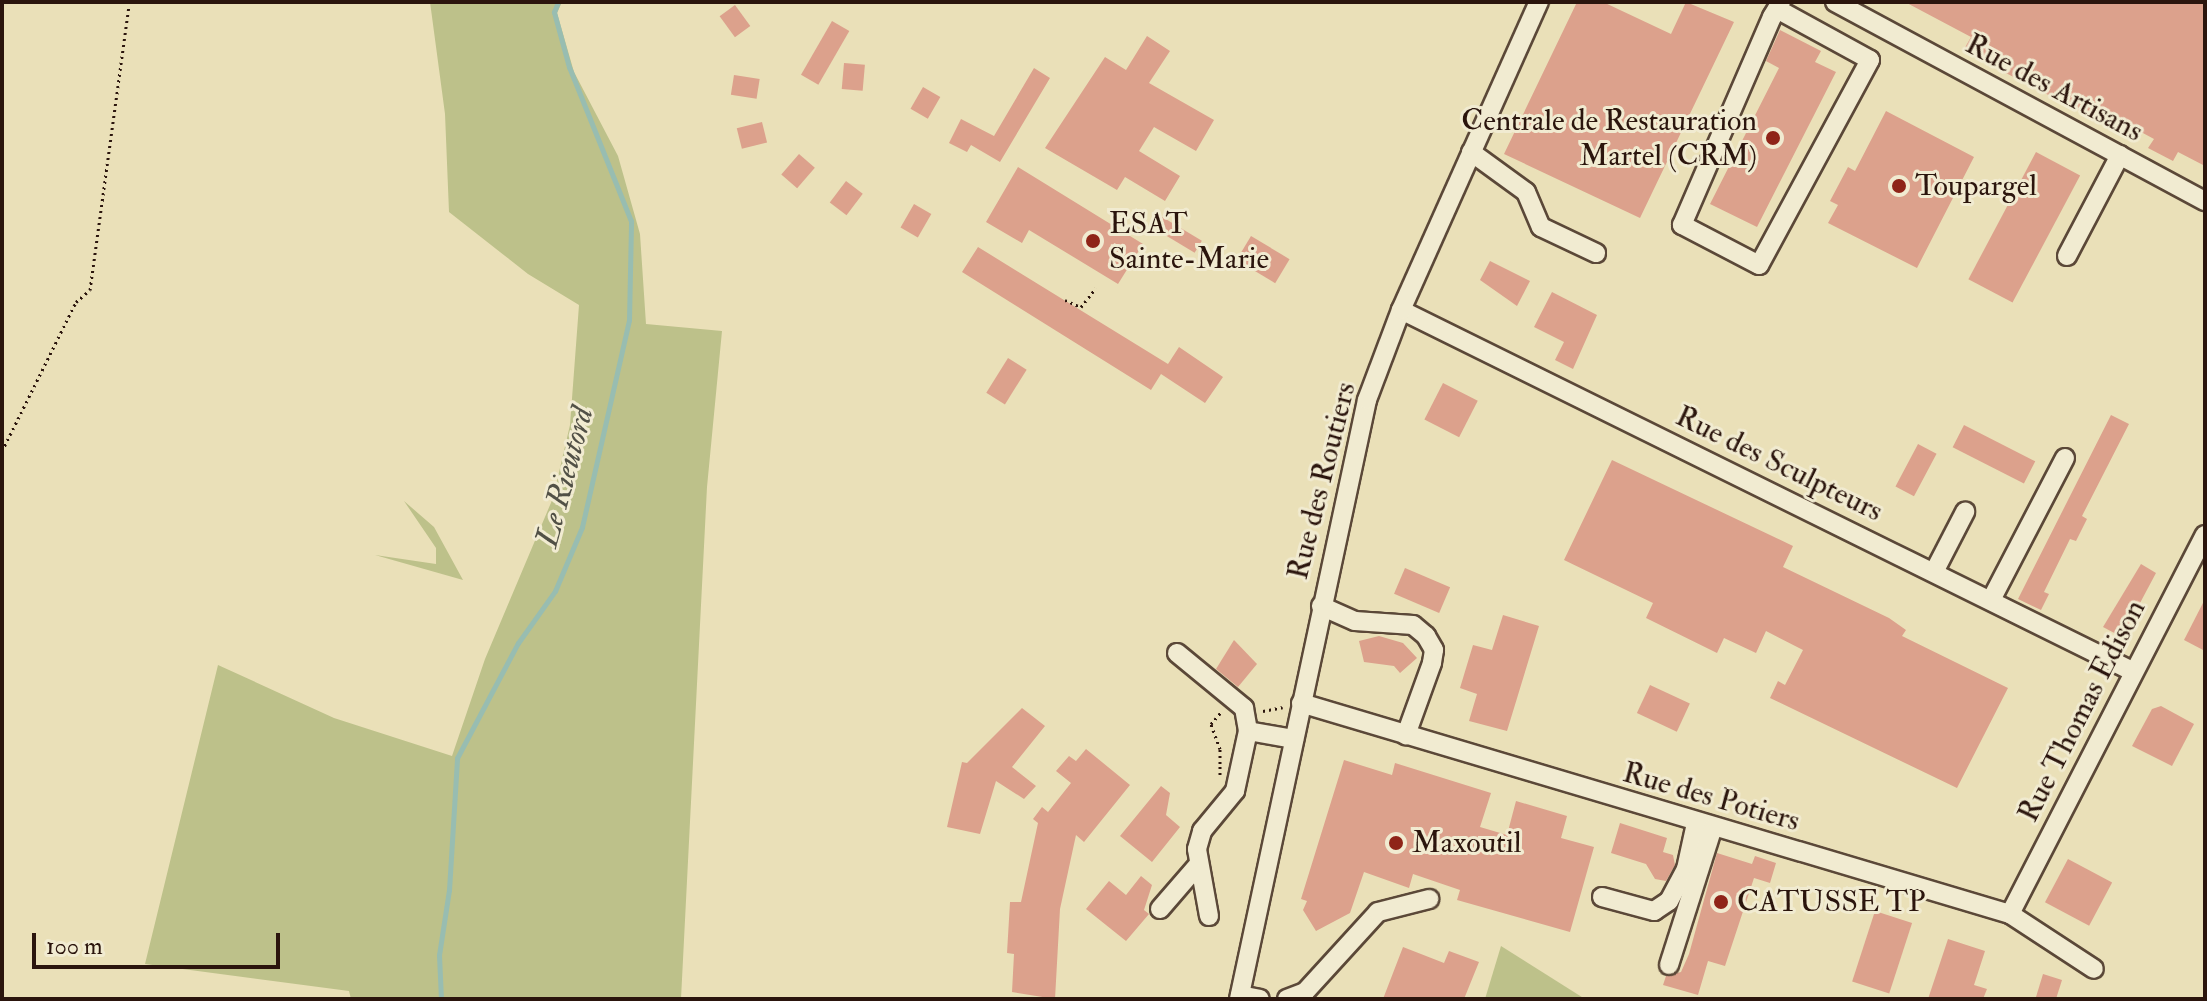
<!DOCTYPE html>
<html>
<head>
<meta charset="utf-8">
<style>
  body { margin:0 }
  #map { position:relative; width:2207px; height:1001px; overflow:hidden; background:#eae0b8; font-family:"IM FELL Double Pica",serif }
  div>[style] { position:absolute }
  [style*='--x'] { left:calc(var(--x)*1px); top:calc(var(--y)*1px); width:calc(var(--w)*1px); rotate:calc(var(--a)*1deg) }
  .green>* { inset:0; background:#bdc18a }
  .stream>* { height:5px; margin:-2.5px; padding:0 2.5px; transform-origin:2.5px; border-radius:2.5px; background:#98bdb1 }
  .building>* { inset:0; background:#dca18c; transform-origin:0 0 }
  .path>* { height:3px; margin-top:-1.5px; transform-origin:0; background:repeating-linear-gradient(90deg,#2b150d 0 2px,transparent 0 6px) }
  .roads { filter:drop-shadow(2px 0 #5b4838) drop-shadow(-2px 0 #5b4838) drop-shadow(0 2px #5b4838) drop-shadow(0 -2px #5b4838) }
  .minor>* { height:18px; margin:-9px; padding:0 9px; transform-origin:9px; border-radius:9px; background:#f1ebd1 }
  .dots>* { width:22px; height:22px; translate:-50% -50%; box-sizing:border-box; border:4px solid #f1ebd1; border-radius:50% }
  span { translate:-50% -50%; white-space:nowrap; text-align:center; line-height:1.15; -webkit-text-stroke:6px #f1ebd1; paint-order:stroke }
  .street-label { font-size:30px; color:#2b150d }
  .poi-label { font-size:30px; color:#2b150d }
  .right { translate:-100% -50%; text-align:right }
  .left { translate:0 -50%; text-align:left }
  .water-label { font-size:32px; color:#515046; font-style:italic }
  .frame { position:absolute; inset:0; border:4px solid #2b150d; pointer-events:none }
  .scale { position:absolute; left:32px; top:933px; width:248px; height:36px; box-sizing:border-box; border:4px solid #2b150d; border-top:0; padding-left:10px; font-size:24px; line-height:28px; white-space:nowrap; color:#2b150d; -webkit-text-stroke:6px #f1ebd1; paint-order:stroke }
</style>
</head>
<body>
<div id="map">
  <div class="green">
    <div style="clip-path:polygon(430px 2px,562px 2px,557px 13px,574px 72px,618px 156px,640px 234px,646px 324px,722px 331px,707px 487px,681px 999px,351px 999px,349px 991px,145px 964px,218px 665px,334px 718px,452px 756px,485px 659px,553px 498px,570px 425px,579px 305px,528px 274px,449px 212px,445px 114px)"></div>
    <div style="clip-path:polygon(404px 501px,434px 527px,463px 580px,375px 555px,436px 564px,436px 548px)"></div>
    <div style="clip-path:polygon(1501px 946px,1585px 999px,1485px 999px)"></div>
  </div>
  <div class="stream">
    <div style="--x:441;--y:999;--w:44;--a:-92.6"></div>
    <div style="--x:439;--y:955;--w:66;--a:-81.3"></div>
    <div style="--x:449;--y:890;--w:132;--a:-86.5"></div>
    <div style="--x:457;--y:758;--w:130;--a:-62.1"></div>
    <div style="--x:518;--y:643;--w:64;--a:-54.6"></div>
    <div style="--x:555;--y:591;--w:69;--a:-67.1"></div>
    <div style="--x:582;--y:527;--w:212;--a:-77.2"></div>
    <div style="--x:629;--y:320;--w:99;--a:-88.8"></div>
    <div style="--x:631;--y:221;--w:166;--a:-111.9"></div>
    <div style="--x:569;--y:67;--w:57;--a:-105.3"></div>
    <div style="--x:554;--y:12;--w:11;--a:-68"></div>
  </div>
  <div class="building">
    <div style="clip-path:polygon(1577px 2px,1603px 2px,1671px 34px,1686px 2px,1734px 22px,1640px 218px,1504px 154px)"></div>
    <div style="clip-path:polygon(1905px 2px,2205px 2px,2205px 166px,2178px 152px,2173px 161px,2148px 148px,2154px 139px,2128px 125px,2124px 134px,1963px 51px,1971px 37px)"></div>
    <div style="left:735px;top:5px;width:26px;height:19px;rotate:54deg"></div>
    <div style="left:832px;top:21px;width:20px;height:62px;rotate:30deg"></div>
    <div style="clip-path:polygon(1780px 30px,1821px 51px,1815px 62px,1836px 72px,1757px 227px,1710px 204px,1779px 68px,1766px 61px)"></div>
    <div style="clip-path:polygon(1147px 36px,1170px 51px,1149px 83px,1214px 120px,1196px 151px,1154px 127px,1139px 151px,1180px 176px,1165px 201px,1125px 177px,1117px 190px,1045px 148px,1105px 57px,1126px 70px)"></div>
    <div style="left:844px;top:63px;width:21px;height:26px;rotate:5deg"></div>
    <div style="clip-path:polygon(1034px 68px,1050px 78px,1000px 162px,971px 145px,967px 152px,949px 143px,961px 119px,994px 136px)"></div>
    <div style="left:734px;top:75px;width:26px;height:20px;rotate:9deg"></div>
    <div style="left:923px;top:87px;width:20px;height:25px;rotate:30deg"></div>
    <div style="clip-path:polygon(1886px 111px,1974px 157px,1917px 268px,1828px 223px,1838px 205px,1830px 201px,1848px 167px,1855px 171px)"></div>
    <div style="left:762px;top:122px;width:21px;height:26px;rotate:76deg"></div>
    <div style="left:2036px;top:152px;width:50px;height:144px;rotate:28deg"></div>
    <div style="left:799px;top:154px;width:21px;height:27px;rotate:41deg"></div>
    <div style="clip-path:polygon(1018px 167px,1143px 244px,1118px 284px,1029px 230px,1022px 243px,986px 222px)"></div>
    <div style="left:846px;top:181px;width:21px;height:27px;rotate:37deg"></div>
    <div style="left:914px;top:204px;width:20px;height:27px;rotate:30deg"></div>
    <div style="left:1159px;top:215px;width:50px;height:14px;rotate:31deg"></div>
    <div style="left:1251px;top:236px;width:45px;height:28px;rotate:31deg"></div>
    <div style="clip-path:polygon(978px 247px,1168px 364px,1179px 347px,1223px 377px,1205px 403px,1161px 374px,1151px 390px,962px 272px)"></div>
    <div style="clip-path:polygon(1490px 261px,1530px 281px,1517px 306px,1480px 280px)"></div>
    <div style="clip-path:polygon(1552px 292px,1597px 315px,1573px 369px,1555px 360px,1564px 342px,1534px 327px)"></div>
    <div style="left:1008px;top:358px;width:22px;height:41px;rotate:32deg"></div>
    <div style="left:1443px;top:383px;width:39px;height:41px;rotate:27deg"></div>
    <div style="clip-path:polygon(2111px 415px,2129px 424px,2082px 516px,2087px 519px,2076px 541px,2070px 539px,2044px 592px,2049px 594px,2041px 610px,2018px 599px)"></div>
    <div style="left:1964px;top:425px;width:80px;height:25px;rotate:27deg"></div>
    <div style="left:1918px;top:444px;width:21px;height:48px;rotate:28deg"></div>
    <div style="clip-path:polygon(1612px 460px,1793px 546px,1783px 567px,1889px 618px,1906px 630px,1902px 636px,2008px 688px,1957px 788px,1770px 698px,1778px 681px,1785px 685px,1803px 650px,1766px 631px,1756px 653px,1724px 638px,1717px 653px,1646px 618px,1653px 603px,1564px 560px)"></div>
    <div style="clip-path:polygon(2141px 564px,2156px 573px,2124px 633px,2118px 635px,2103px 627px)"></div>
    <div style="left:1405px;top:568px;width:49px;height:28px;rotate:23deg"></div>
    <div style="clip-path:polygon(2205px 599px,2205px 651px,2184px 640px)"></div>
    <div style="clip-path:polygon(1503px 615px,1539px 626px,1507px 731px,1469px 721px,1477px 694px,1460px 688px,1473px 645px,1492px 650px)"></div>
    <div style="clip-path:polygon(1379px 636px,1403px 643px,1417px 658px,1400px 673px,1394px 666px,1364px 662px,1359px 641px)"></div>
    <div style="clip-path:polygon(1234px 640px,1257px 664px,1238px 687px,1216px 669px)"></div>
    <div style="left:1650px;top:685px;width:44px;height:31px;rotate:25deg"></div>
    <div style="clip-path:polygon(2161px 706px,2194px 724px,2172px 766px,2132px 746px,2152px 709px)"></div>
    <div style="clip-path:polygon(1022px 708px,1045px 726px,1012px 767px,1036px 786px,1024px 799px,996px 781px,980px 834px,947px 827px,962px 762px,967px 763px)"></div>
    <div style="clip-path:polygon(1086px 749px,1130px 785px,1084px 842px,1076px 835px,1060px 909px,1055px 999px,1012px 992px,1014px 954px,1007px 953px,1010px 902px,1021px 902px,1038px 823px,1033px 819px,1042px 807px,1048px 812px,1071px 783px,1056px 771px,1069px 756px,1076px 761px)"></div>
    <div style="clip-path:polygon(1344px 760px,1392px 775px,1395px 763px,1491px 793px,1480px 827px,1507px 835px,1516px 801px,1567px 816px,1561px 838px,1594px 847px,1570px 932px,1457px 900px,1460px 890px,1413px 874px,1409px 888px,1364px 872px,1350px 913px,1316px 931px,1303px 910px,1307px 901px,1301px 899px)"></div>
    <div style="clip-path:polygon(1161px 786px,1170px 793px,1166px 815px,1180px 827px,1152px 862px,1120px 836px)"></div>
    <div style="clip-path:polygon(1620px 823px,1667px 838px,1663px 852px,1673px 855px,1675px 865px,1666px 881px,1655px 879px,1646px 864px,1611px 853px)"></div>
    <div style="clip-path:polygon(1717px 853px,1752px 864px,1755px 856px,1776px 863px,1770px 883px,1754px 878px,1725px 966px,1708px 961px,1698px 995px,1663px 985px,1666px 976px,1681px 972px,1689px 954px)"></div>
    <div style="left:2068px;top:859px;width:50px;height:49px;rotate:28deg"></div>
    <div style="clip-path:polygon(1141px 876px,1152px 885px,1144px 910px,1149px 914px,1126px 941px,1086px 909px,1109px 881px,1126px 895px)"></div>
    <div style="left:1875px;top:911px;width:39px;height:74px;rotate:18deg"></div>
    <div style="clip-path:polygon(1948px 939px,1985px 951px,1974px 985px,1987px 989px,1983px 999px,1928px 999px)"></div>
    <div style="clip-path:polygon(1403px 947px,1444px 963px,1449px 951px,1479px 962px,1464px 999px,1383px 999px)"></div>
    <div style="clip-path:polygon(2043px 974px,2062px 980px,2056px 999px,2036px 997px)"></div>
  </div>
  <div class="path">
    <div style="--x:1065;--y:300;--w:17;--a:24"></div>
    <div style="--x:1081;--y:307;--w:24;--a:-52"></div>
    <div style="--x:2;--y:451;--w:166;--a:-63.6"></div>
    <div style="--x:76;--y:302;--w:18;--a:-41"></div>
    <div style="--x:90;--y:290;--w:286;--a:-82.2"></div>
    <div style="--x:1263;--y:711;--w:20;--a:-11"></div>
    <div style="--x:1220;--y:775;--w:26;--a:-90"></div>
    <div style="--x:1220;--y:749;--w:27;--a:-110"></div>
    <div style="--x:1211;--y:724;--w:17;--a:-50"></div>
  </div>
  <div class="roads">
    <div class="minor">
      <div style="--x:1835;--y:2;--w:420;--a:28.3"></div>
      <div style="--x:1777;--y:9;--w:106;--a:28.7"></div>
      <div style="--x:1870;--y:60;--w:233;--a:118.4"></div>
      <div style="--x:1759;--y:265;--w:87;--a:-152.5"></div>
      <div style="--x:1682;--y:225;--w:227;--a:-66.6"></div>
      <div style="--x:1772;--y:17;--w:17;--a:-59"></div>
      <div style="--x:1471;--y:152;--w:68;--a:36"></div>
      <div style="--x:1526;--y:192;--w:38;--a:67"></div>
      <div style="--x:1541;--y:227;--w:61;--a:25.3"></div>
      <div style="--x:2067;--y:256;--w:114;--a:-62.3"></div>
      <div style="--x:1401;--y:310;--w:815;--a:26.28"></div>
      <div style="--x:1934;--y:572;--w:68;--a:-62.7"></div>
      <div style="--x:1991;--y:600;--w:160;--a:-62.5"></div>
      <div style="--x:1321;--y:606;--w:37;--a:24"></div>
      <div style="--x:1355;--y:621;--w:58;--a:3.9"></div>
      <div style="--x:1413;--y:625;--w:17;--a:40"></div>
      <div style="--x:1426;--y:636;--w:16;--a:60"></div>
      <div style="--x:1434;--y:650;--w:13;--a:99"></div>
      <div style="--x:1432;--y:663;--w:77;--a:109.9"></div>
      <div style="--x:1177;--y:653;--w:87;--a:39.4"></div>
      <div style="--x:1244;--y:708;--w:23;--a:80"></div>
      <div style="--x:1301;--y:703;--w:740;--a:16.57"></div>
      <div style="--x:2010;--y:914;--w:100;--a:33.2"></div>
      <div style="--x:1602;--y:897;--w:54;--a:15.1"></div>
      <div style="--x:1654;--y:911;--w:18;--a:-34"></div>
      <div style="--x:1669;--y:901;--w:36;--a:-62"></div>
      <div style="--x:1686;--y:869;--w:47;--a:-77.7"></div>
      <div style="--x:1160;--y:909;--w:58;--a:-49.2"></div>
      <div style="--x:2010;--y:914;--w:426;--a:-62.8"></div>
      <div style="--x:1209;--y:916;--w:68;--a:-100.2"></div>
      <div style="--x:1197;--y:849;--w:19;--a:-74"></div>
      <div style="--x:1202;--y:831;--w:52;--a:-50.5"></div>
      <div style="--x:1235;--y:791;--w:61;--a:-77.8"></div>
      <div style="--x:1248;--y:731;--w:47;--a:9.9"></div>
      <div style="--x:1669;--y:965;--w:145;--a:-72.3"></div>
      <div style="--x:1240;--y:995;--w:20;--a:11"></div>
      <div style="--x:1239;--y:999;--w:613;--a:-77.94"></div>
      <div style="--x:1367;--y:400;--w:96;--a:-69.3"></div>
      <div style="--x:1401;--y:310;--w:338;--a:-65.9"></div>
      <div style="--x:1287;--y:999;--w:19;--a:-21"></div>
      <div style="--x:1305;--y:992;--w:108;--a:-47.6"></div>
      <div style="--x:1378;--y:912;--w:53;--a:-14.3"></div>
    </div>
  </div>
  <div class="dots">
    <div style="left:1773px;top:138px;background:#8f2418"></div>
    <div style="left:1899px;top:186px;background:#8f2418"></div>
    <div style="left:1093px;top:241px;background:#8f2418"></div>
    <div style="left:1396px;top:843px;background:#8f2418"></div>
    <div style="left:1721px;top:902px;background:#8f2418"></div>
  </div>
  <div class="street-label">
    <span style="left:2054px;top:88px;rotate:28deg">Rue des Artisans</span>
    <span style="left:1779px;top:464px;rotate:26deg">Rue des Sculpteurs</span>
    <span style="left:1322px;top:481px;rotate:-76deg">Rue des Routiers</span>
    <span style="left:2082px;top:711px;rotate:-63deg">Rue Thomas Edison</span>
    <span style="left:1711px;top:797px;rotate:16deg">Rue des Potiers</span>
  </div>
  <div class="poi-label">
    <span class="right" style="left:1757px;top:138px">Centrale de Restauration<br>Martel (CRM)</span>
    <span class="left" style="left:1915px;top:186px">Toupargel</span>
    <span class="left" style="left:1109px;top:241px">ESAT<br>Sainte-Marie</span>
    <span class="left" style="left:1412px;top:843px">Maxoutil</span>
    <span class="left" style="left:1737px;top:902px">CATUSSE TP</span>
  </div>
  <div class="water-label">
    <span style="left:565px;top:477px;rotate:-75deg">Le Rieutord</span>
  </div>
  <div class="frame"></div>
  <div class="scale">100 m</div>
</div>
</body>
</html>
